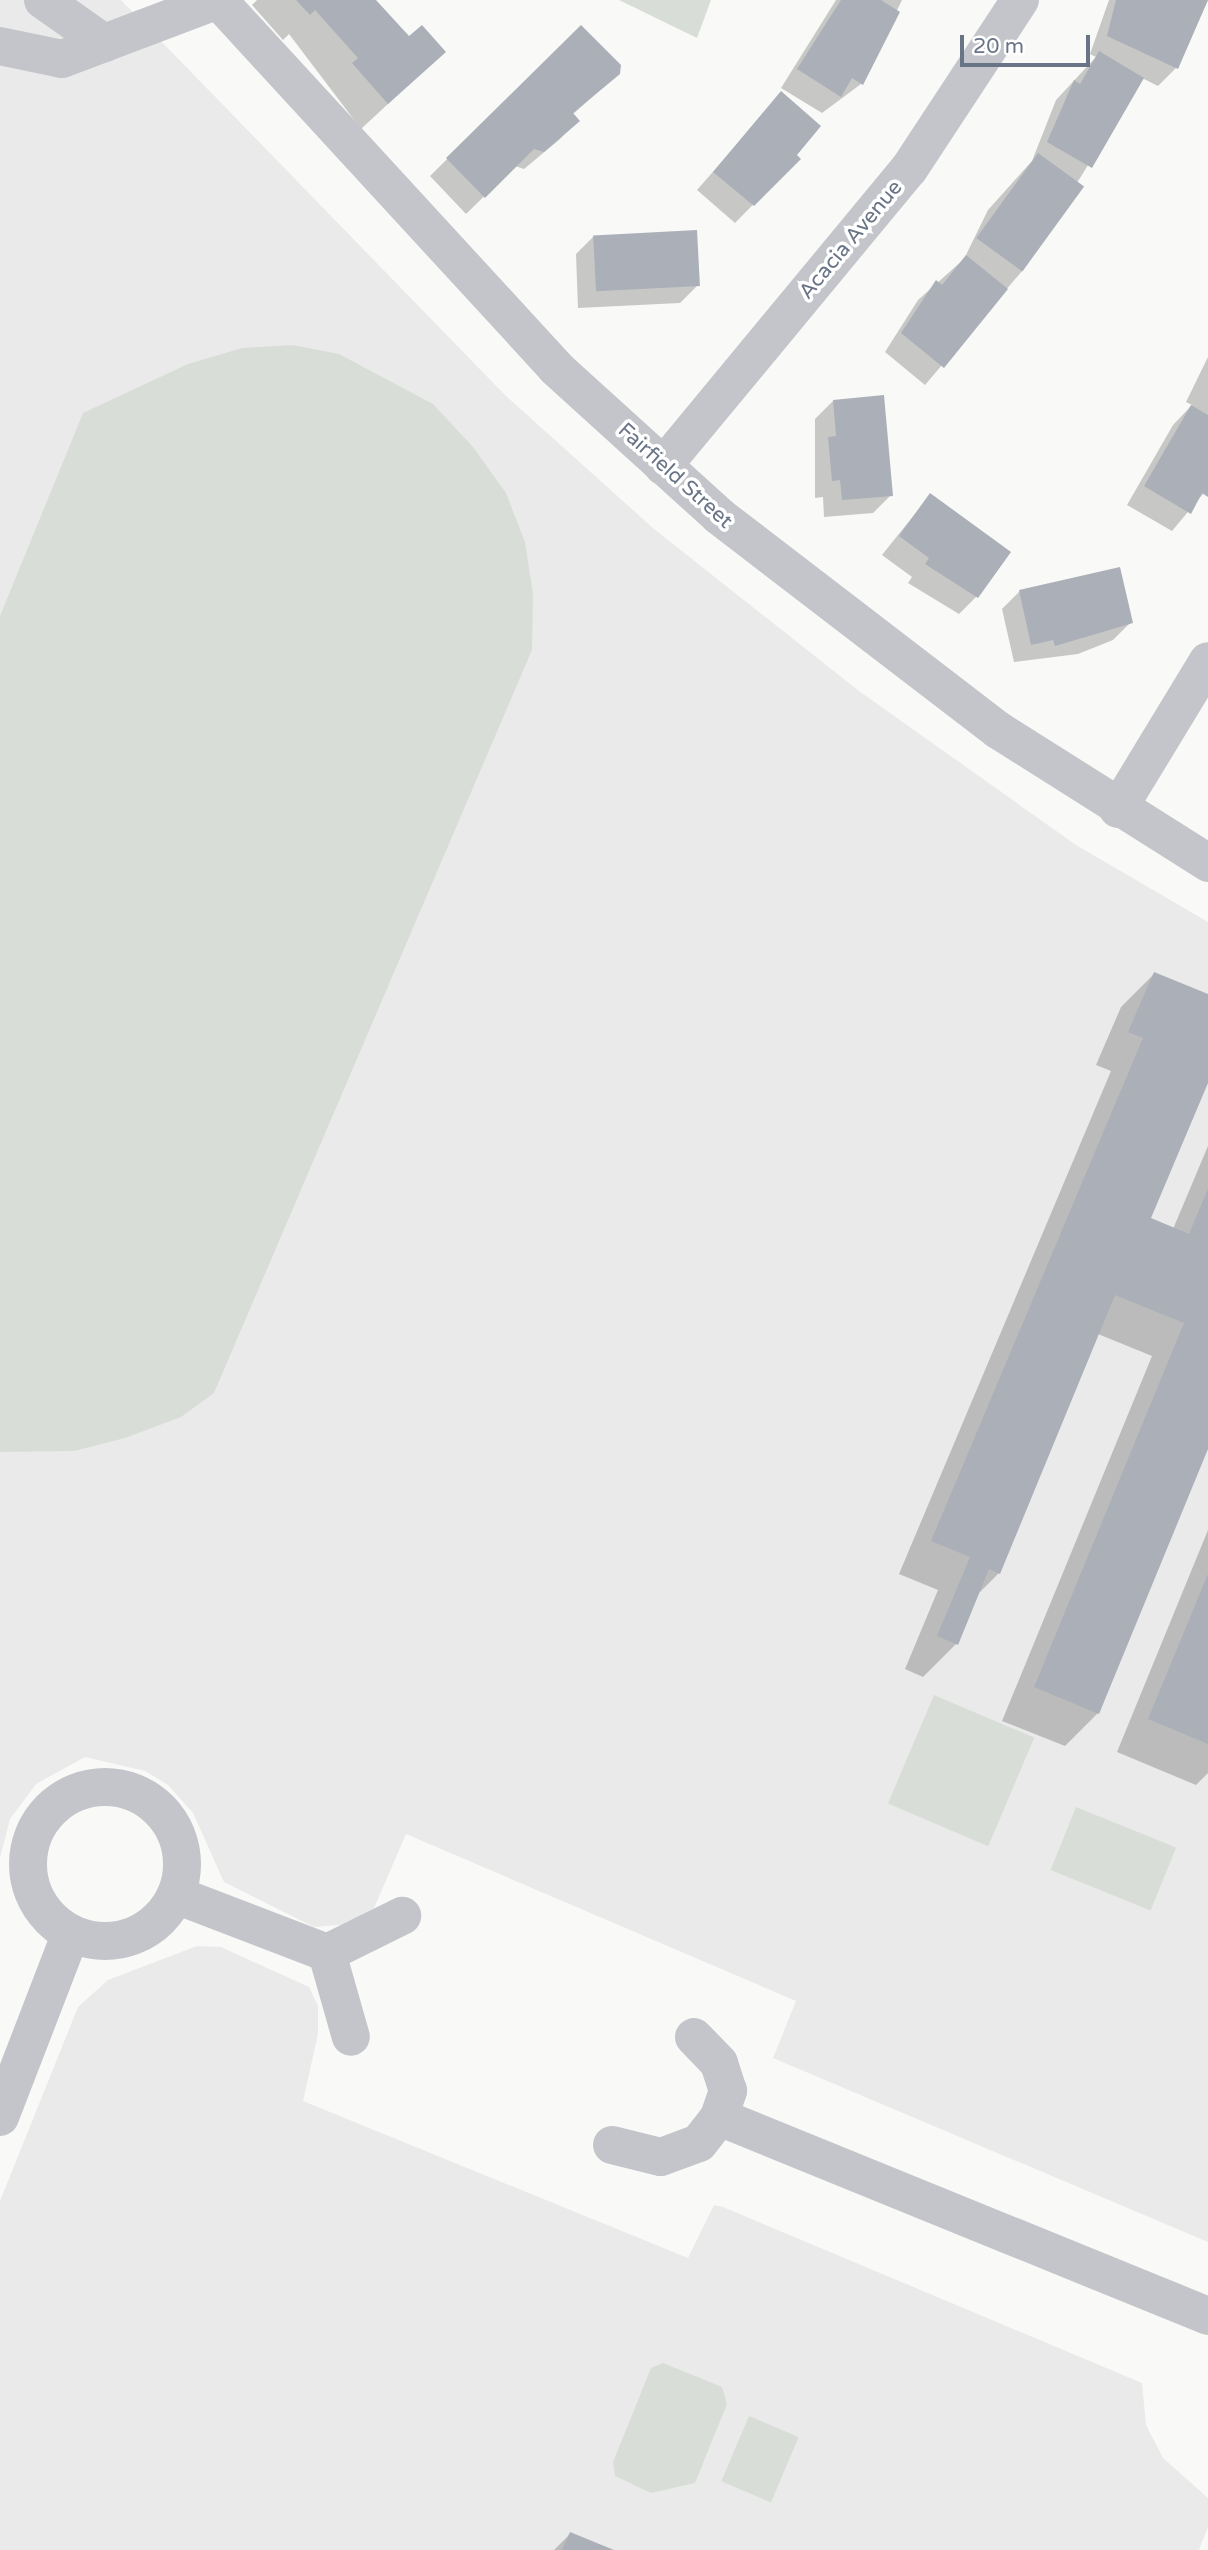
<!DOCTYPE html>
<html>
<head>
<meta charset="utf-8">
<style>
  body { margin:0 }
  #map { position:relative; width:1208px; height:2550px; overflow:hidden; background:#f9f9f7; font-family:"Varela Round",sans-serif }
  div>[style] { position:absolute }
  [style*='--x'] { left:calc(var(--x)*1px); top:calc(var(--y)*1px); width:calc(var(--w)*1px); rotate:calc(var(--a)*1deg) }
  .built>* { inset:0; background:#eaeaea }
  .green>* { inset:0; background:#d8ded7; transform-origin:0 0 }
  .shadow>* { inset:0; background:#0003 }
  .building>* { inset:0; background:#aaafb8; transform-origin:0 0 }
  .minor>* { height:38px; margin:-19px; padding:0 19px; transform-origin:19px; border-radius:19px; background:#c3c5ca }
  .minor>.ring { margin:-19px; padding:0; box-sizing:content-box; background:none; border:38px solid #c3c5ca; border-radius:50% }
  span { translate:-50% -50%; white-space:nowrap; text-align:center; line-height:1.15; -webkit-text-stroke:7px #fff; paint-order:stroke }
  .street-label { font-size:21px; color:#6a7487 }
  .scale { position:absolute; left:960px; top:35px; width:130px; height:32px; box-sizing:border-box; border:4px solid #6a7487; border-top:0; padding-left:9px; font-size:21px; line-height:24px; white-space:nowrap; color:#6a7487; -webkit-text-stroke:5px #fff; paint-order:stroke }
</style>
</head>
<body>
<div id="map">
  <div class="built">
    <div style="clip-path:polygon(0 0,121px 0,505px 395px,654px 529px,859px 691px,1076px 845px,1208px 922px,1208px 2242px,773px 2058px,796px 2001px,406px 1834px,374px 1908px,350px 1924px,314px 1927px,224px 1882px,193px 1813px,168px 1785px,145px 1771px,85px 1757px,36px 1784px,10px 1819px,0 1858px)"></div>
    <div style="clip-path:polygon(197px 1946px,221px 1947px,309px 1987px,318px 2006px,318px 2034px,303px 2101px,688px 2258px,714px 2205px,723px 2207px,1142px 2383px,1146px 2425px,1163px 2458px,1208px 2498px,1208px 2527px,1199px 2550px,0 2550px,0 2201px,78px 2007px,108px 1980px)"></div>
  </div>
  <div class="green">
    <div style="clip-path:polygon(619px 0,711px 0,697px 38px)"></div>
    <div style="clip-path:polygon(293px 345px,339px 354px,433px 404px,473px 447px,506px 493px,525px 542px,533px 594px,532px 650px,214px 1393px,181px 1417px,125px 1438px,74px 1451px,0 1452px,0 616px,83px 413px,188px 364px,242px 348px)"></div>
    <div style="left:934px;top:1695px;width:109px;height:118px;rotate:23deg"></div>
    <div style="left:1076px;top:1807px;width:108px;height:68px;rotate:22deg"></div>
    <div style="clip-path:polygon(663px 2363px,722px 2387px,727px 2404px,695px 2483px,651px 2493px,615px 2476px,613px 2462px,651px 2368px)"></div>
    <div style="left:749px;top:2416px;width:54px;height:71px;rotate:23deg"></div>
  </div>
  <div class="shadow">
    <div style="clip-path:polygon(257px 0,374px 0,409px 39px,444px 52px,361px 129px,289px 34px,283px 40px,252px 5px)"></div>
    <div style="clip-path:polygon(836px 0,902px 0,861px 84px,822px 113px,781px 88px)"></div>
    <div style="clip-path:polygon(1109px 0,1208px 0,1176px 68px,1158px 86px,1142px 78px,1023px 270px,925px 385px,885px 352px,918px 300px,964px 259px,988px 210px,1032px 161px,1056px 100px,1096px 57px,1090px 54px)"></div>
    <div style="clip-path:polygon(581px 27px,619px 73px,572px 115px,577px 121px,560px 139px,524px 169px,515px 166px,466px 214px,430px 176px)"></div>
    <div style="clip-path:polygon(781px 94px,798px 159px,735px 223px,697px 190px)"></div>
    <div style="clip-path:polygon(594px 236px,698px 285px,680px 303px,578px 308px,576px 254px)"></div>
    <div style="clip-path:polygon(1208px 357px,1208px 488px,1172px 531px,1127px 505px,1173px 425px,1192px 405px,1186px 402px)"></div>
    <div style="clip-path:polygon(833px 401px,891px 495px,873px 513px,824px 517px,823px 497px,815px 498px,815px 419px)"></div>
    <div style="clip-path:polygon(930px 495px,977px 596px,959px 614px,908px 583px,912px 577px,882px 555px)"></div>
    <div style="clip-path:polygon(1020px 591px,1131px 622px,1113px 640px,1078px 654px,1014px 662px,1002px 609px)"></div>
    <div style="clip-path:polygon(1154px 974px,1208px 996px,1208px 1079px,1149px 1219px,1173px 1229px,1208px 1146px,1208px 1444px,1098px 1713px,1065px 1746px,1002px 1721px,1152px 1356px,1098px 1334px,999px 1573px,976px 1596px,956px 1644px,923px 1677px,905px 1669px,938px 1590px,899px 1574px,1111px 1071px,1096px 1065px,1121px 1007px)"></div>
    <div style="clip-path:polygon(1208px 1530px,1208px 1773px,1196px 1785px,1117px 1752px)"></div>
    <div style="clip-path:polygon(570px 2534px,610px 2550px,554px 2550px)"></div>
  </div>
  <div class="building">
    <div style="clip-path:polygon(296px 0,376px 0,409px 36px,422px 25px,446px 52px,388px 104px,352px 63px,358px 58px,315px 10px,310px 15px)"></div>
    <div style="clip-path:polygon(841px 0,881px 0,900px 12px,863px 85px,852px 78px,841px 97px,797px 69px)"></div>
    <div style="clip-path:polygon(1116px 0,1208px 0,1178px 69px,1107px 36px)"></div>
    <div style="clip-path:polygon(581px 25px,621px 65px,620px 74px,573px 113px,580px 121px,544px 152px,534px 149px,485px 198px,446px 158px)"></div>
    <div style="clip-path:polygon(1099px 51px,1144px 78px,1092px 168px,1047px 142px,1074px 80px,1080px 84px)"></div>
    <div style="clip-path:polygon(781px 91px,821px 126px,797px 155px,801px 159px,754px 206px,713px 172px)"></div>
    <div style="left:1038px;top:153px;width:57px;height:105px;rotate:36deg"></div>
    <div style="left:697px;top:230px;width:56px;height:104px;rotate:87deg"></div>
    <div style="clip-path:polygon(966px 255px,1008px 289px,944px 368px,901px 333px,936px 280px,942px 285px)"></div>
    <div style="clip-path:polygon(884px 395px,893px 496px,842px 500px,840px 480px,832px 481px,828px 437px,836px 436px,833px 400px)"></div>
    <div style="clip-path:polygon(1191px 405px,1208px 415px,1208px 497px,1202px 493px,1191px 514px,1144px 486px)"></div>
    <div style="clip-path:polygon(930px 493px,1011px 552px,978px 598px,925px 564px,929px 558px,899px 536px)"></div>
    <div style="clip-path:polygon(1120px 567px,1133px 623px,1055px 646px,1053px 640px,1031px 645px,1019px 590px)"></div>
    <div style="clip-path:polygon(1154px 972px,1208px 994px,1208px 1083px,1151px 1218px,1189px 1234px,1208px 1189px,1208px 1449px,1099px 1714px,1034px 1687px,1184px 1323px,1115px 1295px,1000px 1574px,989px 1569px,958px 1645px,937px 1636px,970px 1557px,931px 1541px,1143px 1038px,1128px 1032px)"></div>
    <div style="clip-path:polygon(1208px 1574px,1208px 1744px,1148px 1719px)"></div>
    <div style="clip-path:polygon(570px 2532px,614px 2550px,562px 2550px)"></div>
  </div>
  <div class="minor">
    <div style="--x:43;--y:0;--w:75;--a:35.2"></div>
    <div style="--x:218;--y:0;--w:500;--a:47.4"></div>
    <div style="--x:556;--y:368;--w:220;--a:42.2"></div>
    <div style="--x:719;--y:516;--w:352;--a:37.5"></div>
    <div style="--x:998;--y:730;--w:249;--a:32.3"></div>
    <div style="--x:0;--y:46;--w:63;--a:11.8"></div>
    <div style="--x:62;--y:59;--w:167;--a:-20.7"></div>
    <div style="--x:663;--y:466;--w:386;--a:-50.4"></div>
    <div style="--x:909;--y:169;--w:202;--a:-56.7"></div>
    <div style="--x:1118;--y:809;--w:173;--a:-58.7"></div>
    <div class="ring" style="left:28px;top:1787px;width:116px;height:116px"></div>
    <div style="--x:176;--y:1895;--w:162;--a:21"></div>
    <div style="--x:327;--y:1953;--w:84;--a:-26.3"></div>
    <div style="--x:327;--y:1953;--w:87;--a:74.1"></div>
    <div style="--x:0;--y:2117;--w:197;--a:-68.9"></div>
    <div style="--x:719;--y:2117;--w:528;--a:22.14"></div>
    <div style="--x:612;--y:2145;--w:50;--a:13.8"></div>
    <div style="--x:661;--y:2157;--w:40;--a:-20.2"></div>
    <div style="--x:699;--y:2143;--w:33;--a:-52"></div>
    <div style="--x:719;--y:2117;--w:28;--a:-71"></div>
    <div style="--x:728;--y:2091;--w:29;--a:-108"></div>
    <div style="--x:719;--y:2063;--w:36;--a:-134"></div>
  </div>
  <div class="street-label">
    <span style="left:851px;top:240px;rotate:-50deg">Acacia Avenue</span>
    <span style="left:675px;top:476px;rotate:42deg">Fairfield Street</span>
  </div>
  <div class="scale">20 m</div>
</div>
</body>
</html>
